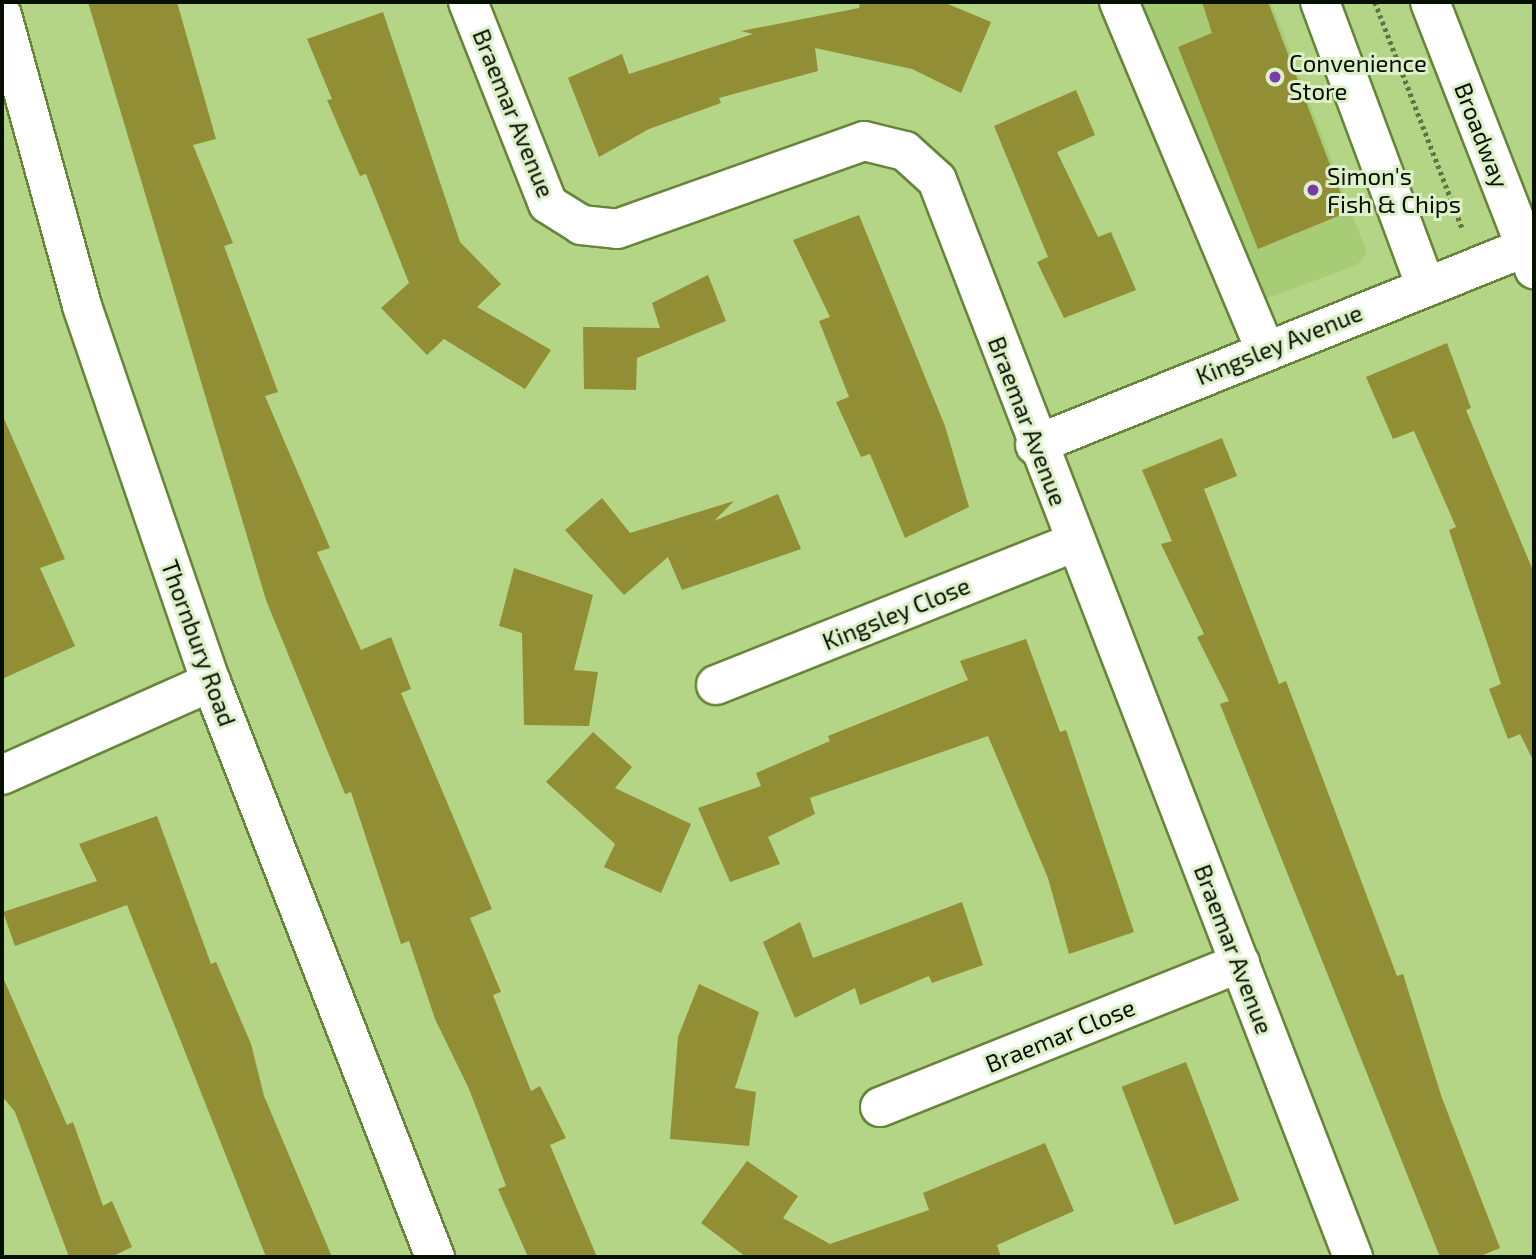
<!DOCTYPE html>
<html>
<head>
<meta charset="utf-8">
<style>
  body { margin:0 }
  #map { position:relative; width:1536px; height:1259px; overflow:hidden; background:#b4d586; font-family:"Exo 2",sans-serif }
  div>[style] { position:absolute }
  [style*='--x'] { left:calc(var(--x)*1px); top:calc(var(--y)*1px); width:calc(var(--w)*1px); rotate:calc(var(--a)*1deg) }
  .built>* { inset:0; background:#a8cb75 }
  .building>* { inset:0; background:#918e36; transform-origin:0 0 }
  .path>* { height:4.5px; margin-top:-2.25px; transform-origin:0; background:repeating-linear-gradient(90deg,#5f7545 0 3.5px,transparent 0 7px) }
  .roads { filter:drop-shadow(2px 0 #678538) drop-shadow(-2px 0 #678538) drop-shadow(0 2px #678538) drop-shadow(0 -2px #678538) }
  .minor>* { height:38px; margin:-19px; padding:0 19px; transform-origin:19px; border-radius:19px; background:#fff }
  .dots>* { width:19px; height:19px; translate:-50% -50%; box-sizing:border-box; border:4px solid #def0c9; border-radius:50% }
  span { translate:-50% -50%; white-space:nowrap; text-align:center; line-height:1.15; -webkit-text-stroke:6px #def0c9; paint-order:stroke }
  .poi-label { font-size:24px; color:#061000 }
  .left { translate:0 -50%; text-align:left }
  .street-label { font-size:24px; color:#061000 }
  .frame { position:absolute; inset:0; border:4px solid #061000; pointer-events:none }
</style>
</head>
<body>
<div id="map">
  <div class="built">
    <div style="clip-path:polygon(1103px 2px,1271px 2px,1367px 253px,1357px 265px,1235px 310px)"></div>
  </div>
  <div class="building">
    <div style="clip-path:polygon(88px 2px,177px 2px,216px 139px,193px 145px,233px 243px,224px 246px,278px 392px,265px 396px,330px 548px,317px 552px,361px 650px,391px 637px,411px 689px,401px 693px,492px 909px,470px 918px,501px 992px,493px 995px,531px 1091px,540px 1086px,566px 1138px,550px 1145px,597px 1257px,528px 1257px,498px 1189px,506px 1186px,469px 1089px,435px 1019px,409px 941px,401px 944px,351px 792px,345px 794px,266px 600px)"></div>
    <div style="clip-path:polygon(860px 2px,943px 2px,991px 22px,961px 93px,912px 69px,815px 48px,818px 71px,719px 98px,721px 103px,649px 129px,599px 157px,568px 78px,622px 54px,629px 74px,753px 34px,741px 31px,859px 8px)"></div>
    <div style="clip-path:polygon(1202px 2px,1268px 2px,1348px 212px,1258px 249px,1178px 47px,1212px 33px)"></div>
    <div style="clip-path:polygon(383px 12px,460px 242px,501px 284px,477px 307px,551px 350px,525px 389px,444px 339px,427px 355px,381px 308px,409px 283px,366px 174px,360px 176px,327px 100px,332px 99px,307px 39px)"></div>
    <div style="clip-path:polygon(1076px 90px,1095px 135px,1057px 152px,1098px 237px,1111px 232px,1136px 290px,1064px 318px,1037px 262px,1048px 257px,994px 126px)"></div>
    <div style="clip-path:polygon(859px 215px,945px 426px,969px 507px,905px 538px,870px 454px,861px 457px,836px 402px,849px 397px,819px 321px,830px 317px,793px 240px)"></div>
    <div style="clip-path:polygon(708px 275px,726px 321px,637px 358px,636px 390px,584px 389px,583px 327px,660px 328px,652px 303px)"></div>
    <div style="clip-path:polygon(1447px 343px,1471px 408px,1466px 410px,1534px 573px,1534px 762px,1520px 734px,1508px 739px,1489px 689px,1501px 684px,1449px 530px,1456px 527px,1414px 431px,1393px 439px,1366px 377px)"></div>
    <div style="clip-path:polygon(2px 414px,65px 559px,40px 568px,75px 646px,2px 679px)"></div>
    <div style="clip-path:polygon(1222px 438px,1237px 476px,1204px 489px,1279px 684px,1286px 681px,1397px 976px,1403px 974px,1442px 1098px,1500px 1248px,1478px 1257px,1440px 1257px,1220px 704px,1229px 701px,1197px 637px,1204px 634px,1161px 544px,1172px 541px,1142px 470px)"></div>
    <div style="clip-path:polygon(778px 494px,801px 549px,682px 590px,668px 557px,624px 595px,565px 530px,602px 498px,630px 533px,734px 501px,714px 521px)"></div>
    <div style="clip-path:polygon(514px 568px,593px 595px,574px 670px,598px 672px,589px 726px,524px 725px,522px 633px,499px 626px)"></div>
    <div style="clip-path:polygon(1026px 639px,1060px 732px,1066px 730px,1134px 932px,1069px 954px,1048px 878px,988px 736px,810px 798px,815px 814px,768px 837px,780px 864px,730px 882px,698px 808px,761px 786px,756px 773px,830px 741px,828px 736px,968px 680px,960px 661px)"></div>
    <div style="clip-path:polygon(593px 732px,632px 767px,615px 788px,691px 824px,661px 893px,604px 867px,615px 844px,546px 782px)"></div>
    <div style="clip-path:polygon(157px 816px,211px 964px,216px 962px,251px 1044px,264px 1096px,332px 1257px,266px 1257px,127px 905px,15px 946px,3px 912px,97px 881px,79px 844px)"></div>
    <div style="clip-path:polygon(962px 902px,983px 965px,932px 983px,929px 976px,860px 1005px,855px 988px,795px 1018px,763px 942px,800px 922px,813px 958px)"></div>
    <div style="clip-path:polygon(2px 975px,67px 1125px,73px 1122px,103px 1206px,112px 1201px,132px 1247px,111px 1257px,69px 1257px,15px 1112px,2px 1096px)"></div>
    <div style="clip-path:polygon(699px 984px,759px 1012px,735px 1088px,756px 1092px,749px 1146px,670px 1139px,678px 1037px)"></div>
    <div style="left:1186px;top:1062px;width:148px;height:69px;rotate:69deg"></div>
    <div style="clip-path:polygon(1045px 1143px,1074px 1211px,997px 1245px,1001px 1257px,746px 1257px,701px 1223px,747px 1161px,798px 1196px,783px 1218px,830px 1244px,929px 1210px,923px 1193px)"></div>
  </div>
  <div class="path">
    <div style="--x:1375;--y:2;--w:244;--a:68.9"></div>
  </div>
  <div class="roads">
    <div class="minor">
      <div style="--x:468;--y:2;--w:217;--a:68.4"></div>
      <div style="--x:548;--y:204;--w:39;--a:32"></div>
      <div style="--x:581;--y:225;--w:36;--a:6"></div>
      <div style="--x:617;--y:229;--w:262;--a:-19.6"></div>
      <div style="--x:864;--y:141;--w:42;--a:13.7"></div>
      <div style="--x:905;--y:151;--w:43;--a:42.2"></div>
      <div style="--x:937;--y:180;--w:1155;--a:68.88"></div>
      <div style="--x:1119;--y:2;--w:376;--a:67.2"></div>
      <div style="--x:1320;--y:2;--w:302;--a:69.6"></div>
      <div style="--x:1430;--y:2;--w:287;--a:68.7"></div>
      <div style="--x:2;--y:15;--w:302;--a:74.6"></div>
      <div style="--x:82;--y:306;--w:398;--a:71.1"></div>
      <div style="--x:211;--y:682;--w:617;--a:68.72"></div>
      <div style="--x:1035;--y:445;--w:529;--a:-21.96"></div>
      <div style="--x:716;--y:685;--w:387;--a:-21.7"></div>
      <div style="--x:2;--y:775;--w:229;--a:-24"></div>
      <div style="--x:880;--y:1107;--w:388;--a:-21.8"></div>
    </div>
  </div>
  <div class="dots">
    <div style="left:1275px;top:77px;background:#7c39ae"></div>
    <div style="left:1313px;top:190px;background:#7c39ae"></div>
  </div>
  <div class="poi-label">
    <span class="left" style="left:1289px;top:77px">Convenience<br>Store</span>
    <span class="left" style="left:1327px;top:190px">Simon's<br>Fish &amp; Chips</span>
  </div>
  <div class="street-label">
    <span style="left:514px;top:113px;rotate:68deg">Braemar Avenue</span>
    <span style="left:1482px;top:135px;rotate:69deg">Broadway</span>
    <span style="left:1279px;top:344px;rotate:-22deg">Kingsley Avenue</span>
    <span style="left:1028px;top:421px;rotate:69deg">Braemar Avenue</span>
    <span style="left:896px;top:613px;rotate:-22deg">Kingsley Close</span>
    <span style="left:199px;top:643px;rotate:70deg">Thornbury Road</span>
    <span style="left:1234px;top:949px;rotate:69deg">Braemar Avenue</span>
    <span style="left:1060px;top:1035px;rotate:-22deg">Braemar Close</span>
  </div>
  <div class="frame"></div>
</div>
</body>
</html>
